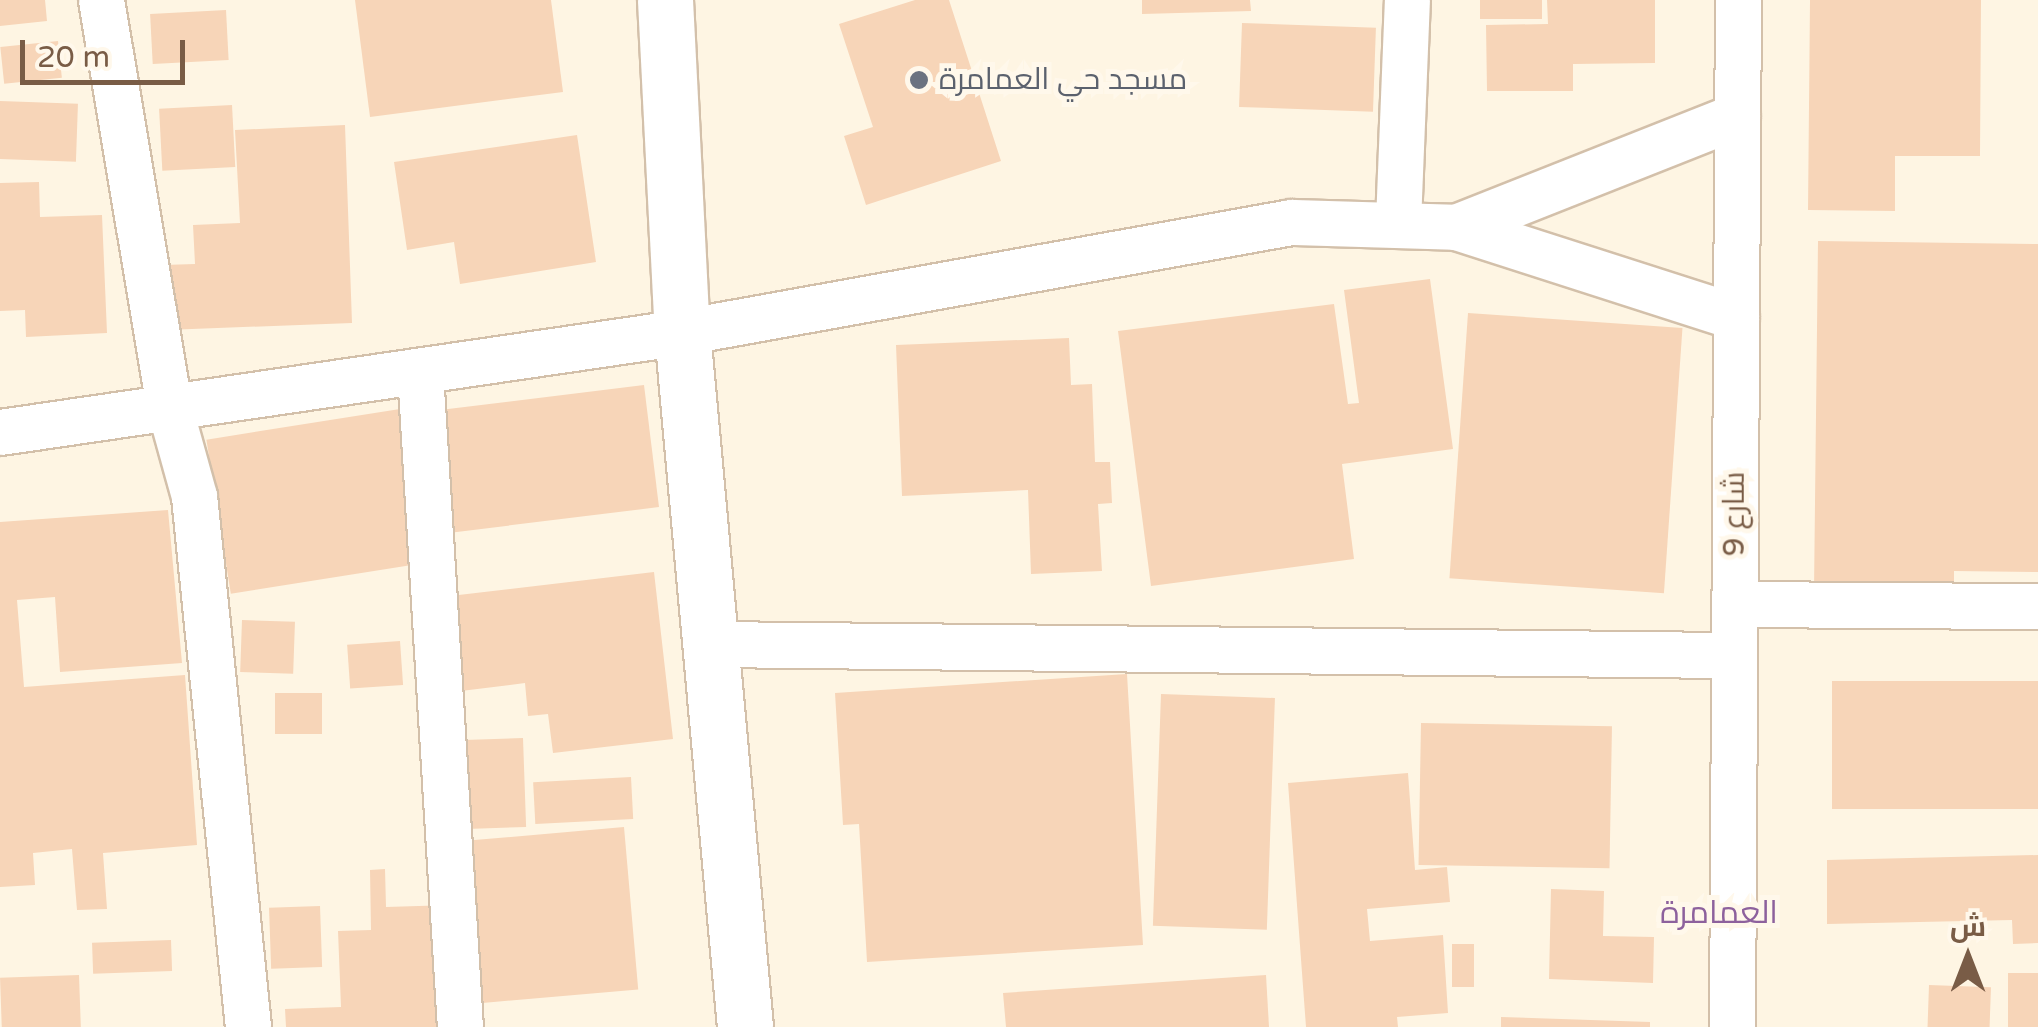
<!DOCTYPE html>
<html>
<head>
<meta charset="utf-8">
<style>
  body { margin:0 }
  #map { position:relative; width:2038px; height:1027px; overflow:hidden; background:#fef5e3; font-family:"Varela Round",Cairo,sans-serif }
  div>[style] { position:absolute }
  [style*='--x'] { left:calc(var(--x)*1px); top:calc(var(--y)*1px); width:calc(var(--w)*1px); rotate:calc(var(--a)*1deg) }
  .building>* { inset:0; background:#f7d5b8; transform-origin:0 0 }
  .roads { filter:drop-shadow(2px 0 #d3c0aa) drop-shadow(-2px 0 #d3c0aa) drop-shadow(0 2px #d3c0aa) drop-shadow(0 -2px #d3c0aa) }
  .minor>* { height:45px; margin:-22.5px; padding:0 22.5px; transform-origin:22.5px; border-radius:22.5px; background:#fff }
  .tertiary>* { height:55px; margin:-27.5px; padding:0 27.5px; transform-origin:27.5px; border-radius:27.5px; background:#fff }
  .dots>* { width:28px; height:28px; translate:-50% -50%; box-sizing:border-box; border:5px solid #fff8eb; border-radius:50% }
  span { translate:-50% -50%; white-space:nowrap; text-align:center; line-height:1.15; -webkit-text-stroke:10px #fff8eb; paint-order:stroke }
  .worship-label { font-size:30px; color:#5b616d }
  .left { translate:0 -50%; text-align:left }
  .street-label { font-size:30px; color:#795c46 }
  .neighbourhood-label { font-size:32px; color:#8d619d }
  .north { position:absolute; left:1918px; top:907px; width:100px; height:100px; -webkit-text-stroke:8px #fff8eb; paint-order:stroke; rotate:0deg; font-size:28px; font-weight:700; line-height:40px; text-align:center; color:#795c46 }
  .north::after { content:''; display:block; margin:auto; width:35px; height:45px; background:#795c46; clip-path:polygon(50% 0,100% 100%,50% 72%,0 100%) }
  .scale { position:absolute; left:20px; top:40px; width:165px; height:45px; box-sizing:border-box; border:5px solid #795c46; border-top:0; padding-left:12px; font-size:30px; line-height:35px; white-space:nowrap; color:#795c46; -webkit-text-stroke:8px #fff8eb; paint-order:stroke }
</style>
</head>
<body>
<div id="map">
  <div class="building">
    <div style="clip-path:polygon(0 0,45px 0,47px 21px,0 26px)"></div>
    <div style="clip-path:polygon(355px 0,551px 0,563px 92px,370px 117px)"></div>
    <div style="clip-path:polygon(915px 0,949px 0,1001px 161px,866px 205px,844px 136px,873px 127px,839px 24px)"></div>
    <div style="clip-path:polygon(1142px 0,1250px 0,1251px 11px,1142px 14px)"></div>
    <div style="left:1480px;top:0;width:62px;height:19px"></div>
    <div style="clip-path:polygon(1547px 0,1655px 0,1655px 63px,1573px 64px,1573px 91px,1487px 91px,1486px 25px,1548px 24px)"></div>
    <div style="clip-path:polygon(1810px 0,1981px 0,1980px 156px,1895px 156px,1895px 211px,1808px 210px)"></div>
    <div style="left:226px;top:10px;width:50px;height:76px;rotate:87deg"></div>
    <div style="left:1242px;top:23px;width:134px;height:84px;rotate:2deg"></div>
    <div style="left:58px;top:41px;width:37px;height:58px;rotate:84deg"></div>
    <div style="left:0;top:101px;width:78px;height:58px;rotate:2deg"></div>
    <div style="left:232px;top:105px;width:62px;height:73px;rotate:87deg"></div>
    <div style="clip-path:polygon(345px 125px,352px 323px,166px 330px,163px 265px,195px 264px,193px 225px,240px 223px,235px 130px)"></div>
    <div style="clip-path:polygon(577px 135px,596px 262px,460px 284px,454px 242px,407px 250px,394px 162px)"></div>
    <div style="clip-path:polygon(39px 182px,40px 217px,102px 215px,107px 333px,26px 337px,25px 310px,0 311px,0 183px)"></div>
    <div style="clip-path:polygon(1818px 241px,2038px 244px,2038px 572px,1954px 571px,1954px 591px,1814px 590px)"></div>
    <div style="clip-path:polygon(1430px 279px,1453px 449px,1342px 464px,1354px 559px,1151px 586px,1118px 331px,1334px 304px,1348px 404px,1359px 403px,1344px 290px)"></div>
    <div style="left:1468px;top:313px;width:215px;height:266px;rotate:4deg"></div>
    <div style="clip-path:polygon(1069px 338px,1071px 385px,1092px 384px,1095px 462px,1110px 462px,1112px 503px,1098px 504px,1102px 571px,1031px 574px,1028px 490px,902px 496px,896px 345px)"></div>
    <div style="left:644px;top:385px;width:123px;height:214px;rotate:83deg"></div>
    <div style="left:400px;top:409px;width:156px;height:196px;rotate:81deg"></div>
    <div style="clip-path:polygon(168px 510px,182px 663px,60px 672px,55px 597px,17px 600px,24px 687px,185px 675px,197px 845px,103px 853px,107px 909px,77px 910px,72px 849px,33px 853px,35px 885px,0 887px,0 522px)"></div>
    <div style="clip-path:polygon(654px 572px,673px 739px,553px 753px,548px 714px,528px 716px,525px 683px,461px 691px,450px 596px)"></div>
    <div style="left:242px;top:620px;width:53px;height:52px;rotate:2deg"></div>
    <div style="left:400px;top:641px;width:44px;height:53px;rotate:86deg"></div>
    <div style="clip-path:polygon(1127px 674px,1143px 945px,867px 962px,859px 824px,843px 825px,835px 693px)"></div>
    <div style="left:2038px;top:681px;width:128px;height:206px;rotate:90deg"></div>
    <div style="left:275px;top:693px;width:47px;height:41px"></div>
    <div style="left:1161px;top:694px;width:114px;height:232px;rotate:2deg"></div>
    <div style="left:1421px;top:723px;width:191px;height:142px;rotate:1deg"></div>
    <div style="left:523px;top:738px;width:89px;height:67px;rotate:88deg"></div>
    <div style="clip-path:polygon(1408px 773px,1415px 870px,1447px 867px,1450px 902px,1367px 909px,1370px 941px,1443px 935px,1448px 1013px,1397px 1017px,1398px 1027px,1306px 1027px,1288px 783px)"></div>
    <div style="left:631px;top:777px;width:42px;height:98px;rotate:87deg"></div>
    <div style="left:624px;top:827px;width:163px;height:159px;rotate:85deg"></div>
    <div style="clip-path:polygon(2038px 855px,2038px 943px,2013px 944px,2012px 920px,1827px 924px,1827px 860px)"></div>
    <div style="clip-path:polygon(385px 869px,386px 907px,451px 905px,455px 1027px,286px 1027px,285px 1009px,341px 1007px,338px 931px,371px 930px,370px 870px)"></div>
    <div style="clip-path:polygon(1551px 889px,1604px 891px,1603px 936px,1654px 937px,1653px 983px,1549px 979px)"></div>
    <div style="left:320px;top:906px;width:61px;height:51px;rotate:88deg"></div>
    <div style="left:171px;top:940px;width:31px;height:79px;rotate:88deg"></div>
    <div style="left:1452px;top:944px;width:22px;height:43px"></div>
    <div style="left:2008px;top:973px;width:30px;height:54px"></div>
    <div style="left:79px;top:975px;width:52px;height:79px;rotate:88deg"></div>
    <div style="clip-path:polygon(1266px 975px,1269px 1027px,1006px 1027px,1003px 993px)"></div>
    <div style="left:1929px;top:985px;width:62px;height:42px;rotate:2deg"></div>
    <div style="clip-path:polygon(1501px 1017px,1650px 1022px,1650px 1027px,1501px 1027px)"></div>
  </div>
  <div class="roads">
    <div class="minor">
      <div style="--x:101;--y:0;--w:412;--a:80.5"></div>
      <div style="--x:169;--y:406;--w:93;--a:74.5"></div>
      <div style="--x:194;--y:496;--w:534;--a:84.19"></div>
      <div style="--x:1398;--y:222;--w:222;--a:-87.7"></div>
      <div style="--x:1456;--y:227;--w:302;--a:-21.6"></div>
      <div style="--x:420;--y:372;--w:656;--a:86.51"></div>
      <div style="--x:0;--y:432;--w:689;--a:-8.34"></div>
      <div style="--x:682;--y:332;--w:619;--a:-10.24"></div>
      <div style="--x:1291;--y:222;--w:165;--a:1.7"></div>
      <div style="--x:1456;--y:227;--w:294;--a:17.8"></div>
      <div style="--x:1735;--y:604;--w:303;--a:0.4"></div>
      <div style="--x:710;--y:644;--w:1024;--a:0.62"></div>
      <div style="--x:1732;--y:1027;--w:1027;--a:-89.67"></div>
    </div>
    <div class="tertiary">
      <div style="--x:665;--y:0;--w:332;--a:87.1"></div>
      <div style="--x:682;--y:332;--w:698;--a:84.82"></div>
    </div>
  </div>
  <div class="dots">
    <div style="left:919px;top:80px;background:#6b7280"></div>
  </div>
  <div class="worship-label">
    <span class="left" style="left:939px;top:80px">مسجد حي العمامرة</span>
  </div>
  <div class="street-label">
    <span style="left:1735px;top:514px;rotate:-90deg">شارع 9</span>
  </div>
  <div class="neighbourhood-label">
    <span style="left:1719px;top:913px">العمامرة</span>
  </div>
  <div class="north">ش</div>
  <div class="scale">20 m</div>
</div>
</body>
</html>
